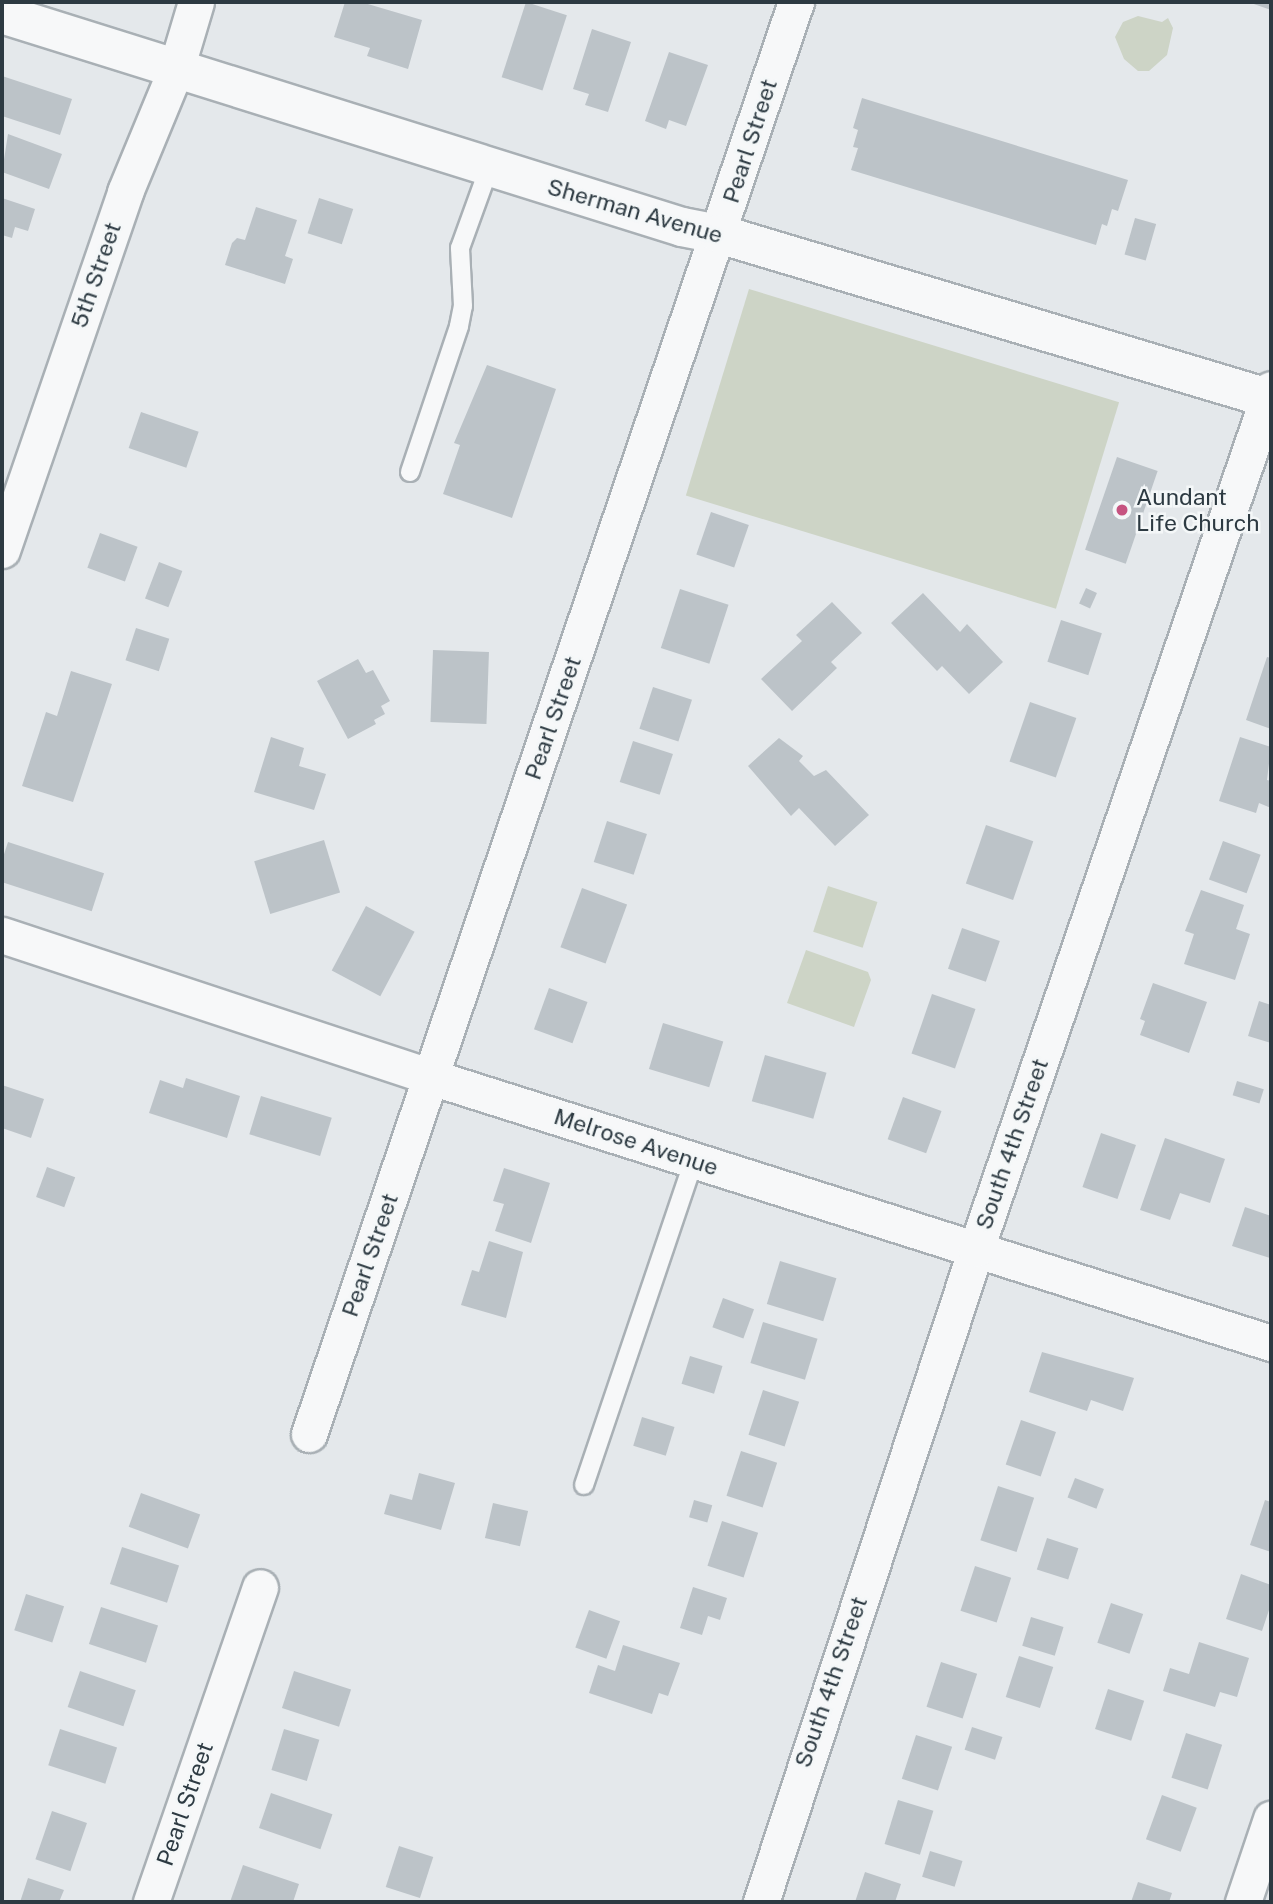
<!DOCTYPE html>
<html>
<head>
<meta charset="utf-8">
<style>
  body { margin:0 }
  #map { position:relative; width:1273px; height:1904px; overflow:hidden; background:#e4e8eb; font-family:"Public Sans",sans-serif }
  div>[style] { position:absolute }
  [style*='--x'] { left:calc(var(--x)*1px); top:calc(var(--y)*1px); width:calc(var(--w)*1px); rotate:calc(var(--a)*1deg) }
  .green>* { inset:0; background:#cdd4c6; transform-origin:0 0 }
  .building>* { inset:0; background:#bcc3c8; transform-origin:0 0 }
  .roads { filter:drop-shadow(2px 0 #a9b0b5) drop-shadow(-2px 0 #a9b0b5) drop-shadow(0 2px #a9b0b5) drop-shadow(0 -2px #a9b0b5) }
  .service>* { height:18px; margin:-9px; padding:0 9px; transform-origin:9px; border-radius:9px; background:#f7f8f9 }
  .minor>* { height:35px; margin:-17.5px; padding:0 17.5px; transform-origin:17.5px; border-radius:17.5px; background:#f7f8f9 }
  .tertiary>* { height:38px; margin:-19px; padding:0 19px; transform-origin:19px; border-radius:19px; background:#f7f8f9 }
  .dots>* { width:19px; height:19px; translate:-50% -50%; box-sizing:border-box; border:4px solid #f4f7f8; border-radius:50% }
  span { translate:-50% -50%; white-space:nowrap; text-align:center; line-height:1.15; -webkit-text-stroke:5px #f4f7f8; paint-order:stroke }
  .street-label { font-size:23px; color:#2d3a42 }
  .poi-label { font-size:23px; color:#2d3a42 }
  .left { translate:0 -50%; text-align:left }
  .frame { position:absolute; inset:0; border:4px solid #2d3a42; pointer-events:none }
</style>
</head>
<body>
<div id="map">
  <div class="green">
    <div style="clip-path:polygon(1138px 16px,1162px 22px,1168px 18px,1173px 28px,1167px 55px,1149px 71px,1138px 71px,1124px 59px,1115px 37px,1123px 22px)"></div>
    <div style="left:749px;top:289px;width:387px;height:216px;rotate:17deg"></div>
    <div style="left:828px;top:886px;width:52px;height:48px;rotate:18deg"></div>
    <div style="clip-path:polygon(806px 950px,868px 972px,871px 980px,854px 1027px,787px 1003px)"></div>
  </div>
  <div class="building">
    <div style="clip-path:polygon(345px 2px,361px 2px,422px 20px,408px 69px,367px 56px,370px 48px,334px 37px)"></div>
    <div style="left:526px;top:2px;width:43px;height:79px;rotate:18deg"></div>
    <div style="clip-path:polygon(1248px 2px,1271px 2px,1271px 10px)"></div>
    <div style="clip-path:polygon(592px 29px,631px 42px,608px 112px,585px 105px,589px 94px,573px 89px)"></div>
    <div style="clip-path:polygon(669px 52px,708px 65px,686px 126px,669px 120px,666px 129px,645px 121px)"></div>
    <div style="clip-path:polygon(2px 76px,72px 99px,60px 135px,2px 116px)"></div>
    <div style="clip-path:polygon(862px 98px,1128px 180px,1118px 211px,1112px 209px,1107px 226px,1102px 224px,1096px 245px,851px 170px,858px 148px,853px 147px,858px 130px,853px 128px)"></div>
    <div style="clip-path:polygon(8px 134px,62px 154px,49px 189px,2px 172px)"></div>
    <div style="clip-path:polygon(2px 198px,35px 209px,28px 231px,15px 227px,12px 238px,2px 235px)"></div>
    <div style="left:319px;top:198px;width:36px;height:37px;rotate:18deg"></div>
    <div style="clip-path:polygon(256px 207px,297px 220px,285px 256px,293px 259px,285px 284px,225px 265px,232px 243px,237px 238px,245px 240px)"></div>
    <div style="left:1135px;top:218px;width:22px;height:38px;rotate:16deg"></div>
    <div style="clip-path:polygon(487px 365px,556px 389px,512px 518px,443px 494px,460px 445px,454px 443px)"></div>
    <div style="left:141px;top:412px;width:61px;height:38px;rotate:19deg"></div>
    <div style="left:1117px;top:457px;width:43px;height:98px;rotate:19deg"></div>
    <div style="left:711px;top:512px;width:40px;height:45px;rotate:19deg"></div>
    <div style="left:100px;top:533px;width:40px;height:37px;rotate:20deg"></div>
    <div style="left:159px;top:562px;width:25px;height:39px;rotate:21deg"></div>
    <div style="left:1086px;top:588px;width:12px;height:17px;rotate:24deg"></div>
    <div style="left:680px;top:589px;width:51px;height:62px;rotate:18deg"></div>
    <div style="clip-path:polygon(923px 593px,960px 632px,967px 624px,1003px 662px,969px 694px,942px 666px,937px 671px,891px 623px)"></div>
    <div style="clip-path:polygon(832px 602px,862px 633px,831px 662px,837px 668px,792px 711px,761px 679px,802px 641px,796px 635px)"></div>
    <div style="left:1061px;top:620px;width:43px;height:44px;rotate:18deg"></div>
    <div style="left:136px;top:628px;width:35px;height:34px;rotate:18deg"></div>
    <div style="left:433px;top:650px;width:56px;height:72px;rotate:2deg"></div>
    <div style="clip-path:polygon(1267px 657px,1271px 658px,1271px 729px,1246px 720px)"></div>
    <div style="clip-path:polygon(358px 659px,366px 673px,373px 670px,390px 701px,381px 706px,385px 714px,374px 720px,376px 724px,348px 739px,317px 681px)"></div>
    <div style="clip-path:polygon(71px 671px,112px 684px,73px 802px,22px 786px,46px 712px,57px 716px)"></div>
    <div style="left:653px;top:687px;width:41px;height:44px;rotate:18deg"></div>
    <div style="left:1030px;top:702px;width:49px;height:63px;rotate:19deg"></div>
    <div style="clip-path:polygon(271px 737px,304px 748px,299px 766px,326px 774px,314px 810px,254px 792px)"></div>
    <div style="clip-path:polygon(1240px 737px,1271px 747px,1267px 780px,1271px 781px,1271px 808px,1259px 803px,1256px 813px,1219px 801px)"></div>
    <div style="clip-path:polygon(779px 738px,803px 756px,799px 761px,814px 776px,826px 770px,869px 815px,835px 846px,799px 808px,791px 816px,748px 766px)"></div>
    <div style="left:633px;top:741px;width:42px;height:43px;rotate:18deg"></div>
    <div style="left:607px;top:821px;width:42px;height:43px;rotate:18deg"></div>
    <div style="left:986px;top:825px;width:50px;height:62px;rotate:19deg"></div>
    <div style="left:324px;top:840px;width:55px;height:73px;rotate:73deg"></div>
    <div style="left:1223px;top:841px;width:40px;height:41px;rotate:20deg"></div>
    <div style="left:8px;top:842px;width:101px;height:40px;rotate:18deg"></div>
    <div style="left:582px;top:888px;width:48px;height:63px;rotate:20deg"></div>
    <div style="clip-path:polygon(1201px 890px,1244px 905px,1236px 929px,1250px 934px,1235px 980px,1184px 964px,1194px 934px,1185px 931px)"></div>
    <div style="left:366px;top:906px;width:55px;height:73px;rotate:28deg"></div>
    <div style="left:962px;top:928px;width:40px;height:43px;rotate:19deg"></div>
    <div style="clip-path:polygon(1153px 983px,1207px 1002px,1189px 1053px,1140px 1035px,1145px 1021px,1140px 1019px)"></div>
    <div style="left:549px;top:988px;width:41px;height:44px;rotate:20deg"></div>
    <div style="left:932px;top:994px;width:46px;height:63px;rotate:19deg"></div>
    <div style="clip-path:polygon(1259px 1001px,1271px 1005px,1271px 1043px,1248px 1036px)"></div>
    <div style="left:663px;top:1023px;width:63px;height:48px;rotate:17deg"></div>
    <div style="left:765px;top:1055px;width:64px;height:48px;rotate:16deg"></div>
    <div style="clip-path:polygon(186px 1078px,240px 1096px,227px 1138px,149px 1113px,160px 1080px,183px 1088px)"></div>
    <div style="left:1237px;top:1081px;width:28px;height:15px;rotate:17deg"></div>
    <div style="clip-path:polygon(2px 1085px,44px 1099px,31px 1138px,2px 1128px)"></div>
    <div style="left:261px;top:1096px;width:74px;height:40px;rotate:17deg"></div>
    <div style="left:903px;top:1097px;width:41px;height:45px;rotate:20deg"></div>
    <div style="left:1101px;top:1133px;width:37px;height:57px;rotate:19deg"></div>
    <div style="clip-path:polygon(1165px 1138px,1225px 1159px,1210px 1203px,1180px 1193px,1170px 1220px,1140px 1210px)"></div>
    <div style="left:47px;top:1167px;width:30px;height:32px;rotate:20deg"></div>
    <div style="clip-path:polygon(504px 1168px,550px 1183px,531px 1243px,495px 1231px,504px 1204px,493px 1201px)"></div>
    <div style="clip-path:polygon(1245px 1207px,1271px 1216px,1270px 1258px,1232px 1246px)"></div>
    <div style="clip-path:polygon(489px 1241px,523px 1252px,506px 1318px,461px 1305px,472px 1270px,479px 1272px)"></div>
    <div style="left:780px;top:1261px;width:59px;height:45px;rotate:17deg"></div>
    <div style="left:723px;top:1298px;width:33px;height:31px;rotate:20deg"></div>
    <div style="left:763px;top:1322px;width:57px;height:43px;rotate:17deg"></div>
    <div style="clip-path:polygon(1042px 1352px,1134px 1378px,1123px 1411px,1091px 1400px,1087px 1411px,1029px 1392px)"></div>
    <div style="left:690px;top:1356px;width:34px;height:29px;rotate:17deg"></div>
    <div style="left:763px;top:1390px;width:38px;height:47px;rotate:18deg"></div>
    <div style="left:642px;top:1417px;width:34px;height:30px;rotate:17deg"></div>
    <div style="left:1021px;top:1420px;width:37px;height:47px;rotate:19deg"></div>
    <div style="left:741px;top:1451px;width:38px;height:47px;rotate:18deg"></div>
    <div style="clip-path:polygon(419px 1473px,455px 1483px,441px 1530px,384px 1514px,390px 1494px,412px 1500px)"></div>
    <div style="left:1075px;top:1478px;width:31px;height:21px;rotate:21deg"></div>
    <div style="left:998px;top:1486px;width:38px;height:57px;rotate:18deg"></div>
    <div style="left:141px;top:1493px;width:63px;height:36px;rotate:20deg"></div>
    <div style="left:694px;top:1500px;width:19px;height:18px;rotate:16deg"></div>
    <div style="clip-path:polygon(1265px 1500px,1271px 1502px,1271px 1552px,1250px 1545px)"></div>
    <div style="left:493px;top:1503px;width:36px;height:36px;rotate:13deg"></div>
    <div style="left:722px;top:1521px;width:38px;height:47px;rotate:18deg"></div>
    <div style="left:1047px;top:1538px;width:33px;height:33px;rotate:18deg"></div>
    <div style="left:122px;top:1547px;width:60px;height:39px;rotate:18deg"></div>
    <div style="left:975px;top:1566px;width:38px;height:47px;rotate:18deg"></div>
    <div style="clip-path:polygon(1241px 1574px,1271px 1585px,1271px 1604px,1262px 1631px,1226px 1619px)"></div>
    <div style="clip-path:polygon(693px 1587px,727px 1598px,720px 1620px,708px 1616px,702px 1635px,680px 1628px)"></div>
    <div style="left:26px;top:1594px;width:40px;height:38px;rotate:18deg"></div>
    <div style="left:1111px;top:1603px;width:34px;height:42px;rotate:19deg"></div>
    <div style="left:101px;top:1607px;width:60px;height:39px;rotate:18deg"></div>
    <div style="left:589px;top:1610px;width:33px;height:40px;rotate:20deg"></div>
    <div style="left:1031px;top:1617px;width:34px;height:30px;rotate:17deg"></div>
    <div style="clip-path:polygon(1199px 1642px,1249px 1658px,1237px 1697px,1220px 1692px,1215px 1707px,1163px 1691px,1170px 1668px,1189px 1674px)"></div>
    <div style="clip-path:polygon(623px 1645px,680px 1663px,668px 1696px,659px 1693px,652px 1714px,589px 1693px,598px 1665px,615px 1671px)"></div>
    <div style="left:1019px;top:1656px;width:36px;height:43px;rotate:18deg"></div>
    <div style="left:941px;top:1662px;width:38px;height:47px;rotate:18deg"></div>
    <div style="left:80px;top:1671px;width:59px;height:38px;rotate:19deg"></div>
    <div style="left:294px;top:1671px;width:60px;height:39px;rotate:18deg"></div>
    <div style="left:1108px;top:1689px;width:38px;height:42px;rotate:18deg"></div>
    <div style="left:972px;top:1727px;width:32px;height:24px;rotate:18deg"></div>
    <div style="left:60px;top:1729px;width:60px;height:38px;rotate:18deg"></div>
    <div style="left:284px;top:1729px;width:37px;height:43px;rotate:17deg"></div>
    <div style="left:1186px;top:1733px;width:38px;height:47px;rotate:18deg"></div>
    <div style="left:916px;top:1735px;width:38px;height:46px;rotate:18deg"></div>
    <div style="left:271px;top:1793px;width:65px;height:37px;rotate:19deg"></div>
    <div style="left:1162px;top:1795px;width:37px;height:47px;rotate:20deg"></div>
    <div style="left:898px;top:1800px;width:37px;height:46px;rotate:17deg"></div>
    <div style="left:52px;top:1811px;width:37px;height:51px;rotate:19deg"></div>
    <div style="left:399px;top:1846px;width:36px;height:43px;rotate:18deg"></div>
    <div style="left:930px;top:1851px;width:34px;height:27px;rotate:17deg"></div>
    <div style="clip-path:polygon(243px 1865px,299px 1884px,293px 1902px,230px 1902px)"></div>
    <div style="clip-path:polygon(865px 1872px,901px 1884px,895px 1902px,855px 1902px)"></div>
    <div style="clip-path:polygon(28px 1878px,64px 1890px,59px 1902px,20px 1902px)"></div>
    <div style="clip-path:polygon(1138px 1882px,1172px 1893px,1169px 1902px,1131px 1902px)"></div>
  </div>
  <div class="roads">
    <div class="service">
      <div style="--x:410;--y:472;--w:154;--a:-71.4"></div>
      <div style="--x:459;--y:326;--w:20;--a:-79"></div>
      <div style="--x:463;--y:306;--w:58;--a:-93"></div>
      <div style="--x:460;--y:248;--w:85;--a:-70.1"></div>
      <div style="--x:584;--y:1485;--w:343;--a:-71.3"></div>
    </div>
    <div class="minor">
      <div style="--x:2;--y:550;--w:379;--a:-71"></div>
      <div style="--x:125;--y:192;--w:133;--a:-67.5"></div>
      <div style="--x:176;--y:69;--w:70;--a:-73.4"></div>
      <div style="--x:2;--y:935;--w:452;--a:18.3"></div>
      <div style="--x:431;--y:1077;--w:881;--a:17.57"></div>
      <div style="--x:309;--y:1434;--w:1513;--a:-71.22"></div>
      <div style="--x:151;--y:1902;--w:333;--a:-70.9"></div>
      <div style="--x:761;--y:1902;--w:687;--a:-71.78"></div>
      <div style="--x:976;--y:1249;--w:909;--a:-71.07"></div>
      <div style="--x:1243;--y:1902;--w:88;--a:-71.4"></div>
    </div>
    <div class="tertiary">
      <div style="--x:2;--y:14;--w:713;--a:17.39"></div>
      <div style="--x:682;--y:227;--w:38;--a:11"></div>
      <div style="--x:719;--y:234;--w:576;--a:16.64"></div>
    </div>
  </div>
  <div class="dots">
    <div style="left:1122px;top:510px;background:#c65380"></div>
  </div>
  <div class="street-label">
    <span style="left:750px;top:141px;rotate:-72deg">Pearl Street</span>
    <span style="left:635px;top:211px;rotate:16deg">Sherman Avenue</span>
    <span style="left:96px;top:275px;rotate:-71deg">5th Street</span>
    <span style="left:553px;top:718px;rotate:-71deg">Pearl Street</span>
    <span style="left:636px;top:1142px;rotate:18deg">Melrose Avenue</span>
    <span style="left:1012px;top:1144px;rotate:-71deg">South 4th Street</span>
    <span style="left:370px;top:1255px;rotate:-71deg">Pearl Street</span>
    <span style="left:831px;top:1682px;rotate:-71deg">South 4th Street</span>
    <span style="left:185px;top:1804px;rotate:-71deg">Pearl Street</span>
  </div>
  <div class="poi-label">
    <span class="left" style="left:1136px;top:510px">Aundant<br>Life Church</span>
  </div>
  <div class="frame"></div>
</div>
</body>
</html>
